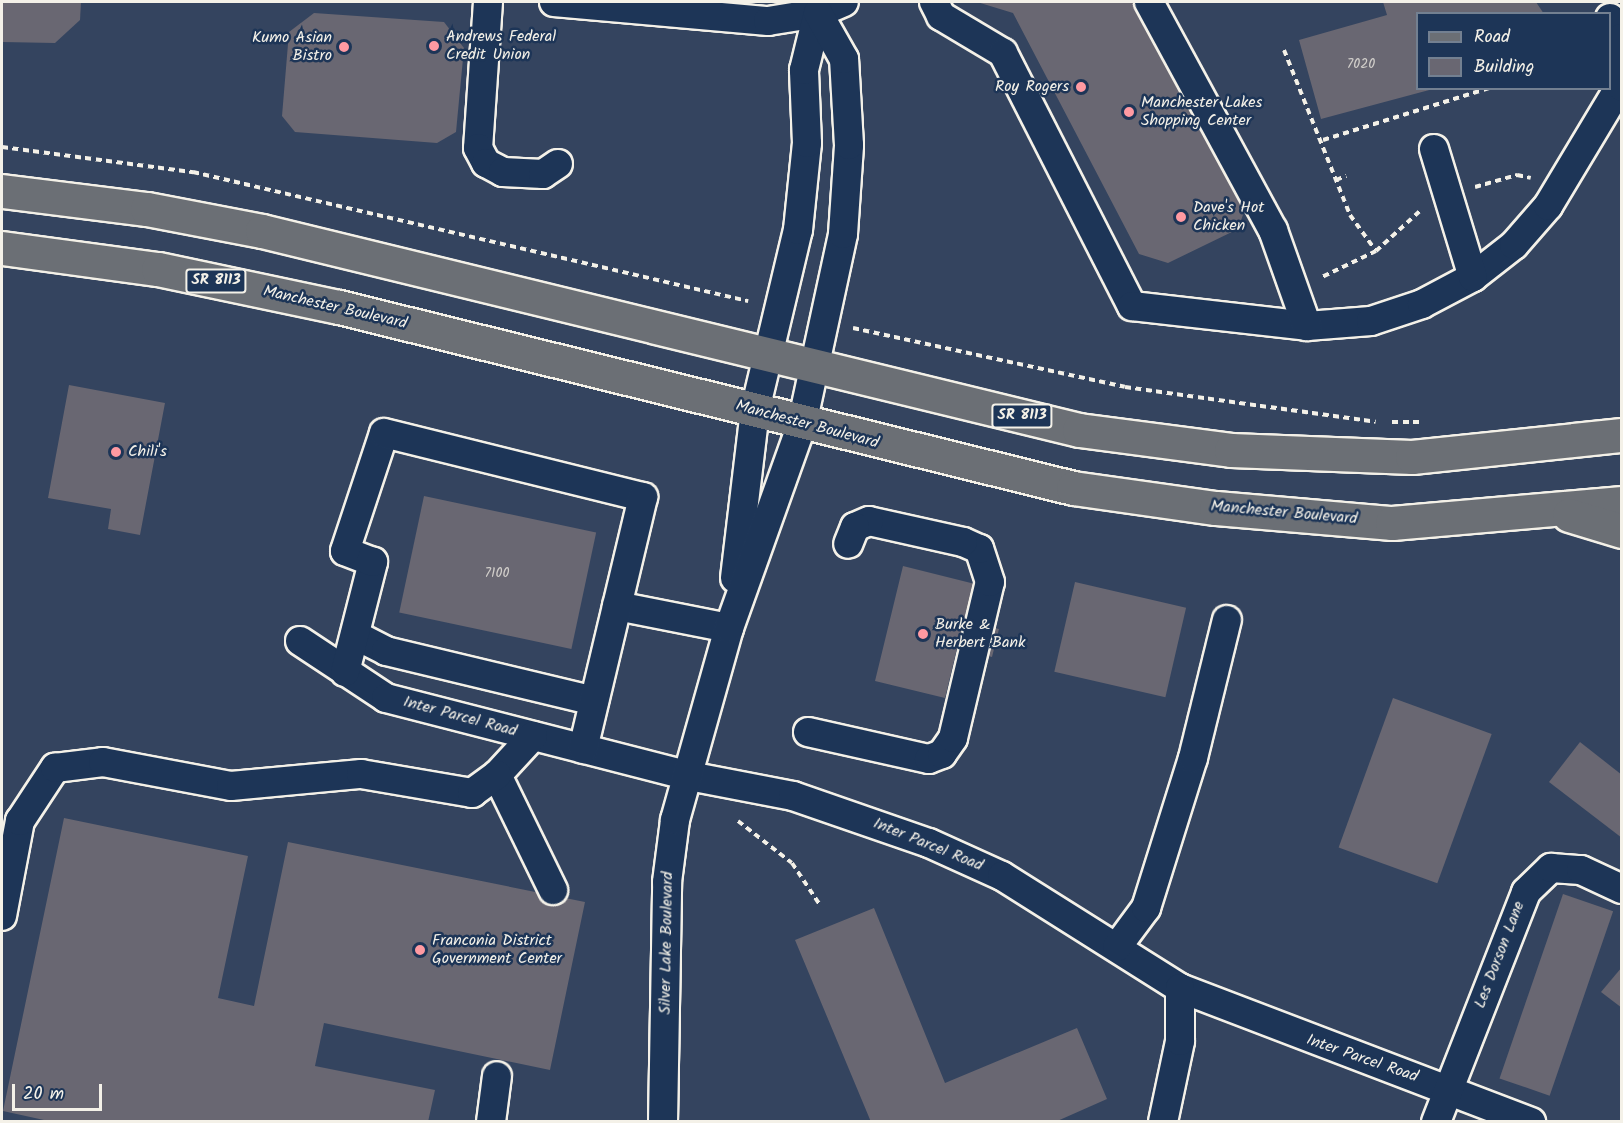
<!DOCTYPE html>
<html>
<head>
<meta charset="utf-8">
<style>
  body { margin:0 }
  #map { position:relative; width:1623px; height:1123px; overflow:hidden; background:#34445f; font-family:Kalam,sans-serif }
  div>[style] { position:absolute }
  [style*='--x'] { left:calc(var(--x)*1px); top:calc(var(--y)*1px); width:calc(var(--w)*1px); rotate:calc(var(--a)*1deg) }
  .building>* { inset:0; background:#696772; transform-origin:0 0 }
  .path>* { height:4px; margin-top:-2px; transform-origin:0; background:repeating-linear-gradient(90deg,#f4f1e8 0 6px,transparent 0 10.5px) }
  .roads { filter:drop-shadow(2px 0 #f4f1e8) drop-shadow(-2px 0 #f4f1e8) drop-shadow(0 2px #f4f1e8) drop-shadow(0 -2px #f4f1e8) }
  .minor>* { height:28px; margin:-14px; padding:0 14px; transform-origin:14px; border-radius:14px; background:#1d3557 }
  .major>* { height:33px; margin:-16.5px; padding:0 16.5px; transform-origin:16.5px; border-radius:16.5px; background:#6b6f75 }
  .dots>* { width:16px; height:16px; translate:-50% -50%; box-sizing:border-box; border:3px solid #1d3557; border-radius:50% }
  span { translate:-50% -50%; white-space:nowrap; text-align:center; line-height:1.15; -webkit-text-stroke:5px #1d3557; paint-order:stroke }
  .number-label { font-size:14px; color:#d1ceca }
  .number-label span { -webkit-text-stroke-width:0 }
  .shield-label span { padding:2px 4px; background:#1d3557; border:2px solid; border-radius:4px; -webkit-text-stroke-width:0 }
  .shield-label { font-size:15px; color:#f4f1e8; font-weight:700 }
  .poi-label { font-size:16px; color:#f4f1e8 }
  .left { translate:0 -50%; text-align:left }
  .right { translate:-100% -50%; text-align:right }
  .street-label { font-size:16px; color:#f4f1e8 }
  .frame { position:absolute; inset:0; border:3px solid #f4f1e8; pointer-events:none }
  .legend { position:absolute; left:1416px; top:12px; width:195px; height:78px; box-sizing:border-box; background:#1d3557; border:2px solid #738091; margin:0; padding:8px 10px; list-style:none; font-size:18px; color:#f4f1e8 }
  .legend li { display:flex; align-items:center; gap:12px; height:30px }
  .legend b { width:30px; border:2px solid #738091 }
  .scale { position:absolute; left:12px; top:1084px; width:90px; height:27px; box-sizing:border-box; border:3px solid #f4f1e8; border-top:0; padding-left:8px; font-size:18px; line-height:21px; white-space:nowrap; color:#f4f1e8; -webkit-text-stroke:4px #1d3557; paint-order:stroke }
</style>
</head>
<body>
<div id="map">
  <div class="building">
    <div style="clip-path:polygon(2px 2px,81px 2px,80px 20px,55px 43px,2px 42px)"></div>
    <div style="clip-path:polygon(977px 2px,1134px 2px,1244px 212px,1238px 229px,1168px 263px,1139px 254px,1013px 13px)"></div>
    <div style="clip-path:polygon(1383px 2px,1536px 2px,1544px 14px,1418px 14px,1418px 88px,1433px 89px,1321px 119px,1299px 40px,1387px 15px)"></div>
    <div style="clip-path:polygon(314px 13px,444px 22px,464px 48px,456px 132px,437px 143px,295px 132px,282px 116px,289px 32px)"></div>
    <div style="clip-path:polygon(69px 385px,165px 403px,140px 535px,108px 529px,111px 509px,48px 498px)"></div>
    <div style="left:424px;top:496px;width:176px;height:119px;rotate:12deg"></div>
    <div style="clip-path:polygon(903px 566px,979px 585px,970px 622px,999px 629px,992px 657px,957px 648px,945px 698px,875px 681px)"></div>
    <div style="left:1075px;top:582px;width:114px;height:92px;rotate:13deg"></div>
    <div style="left:1393px;top:698px;width:105px;height:159px;rotate:20deg"></div>
    <div style="clip-path:polygon(1580px 742px,1622px 775px,1622px 838px,1549px 782px)"></div>
    <div style="clip-path:polygon(64px 818px,248px 856px,218px 998px,254px 1006px,288px 842px,585px 902px,550px 1070px,324px 1023px,315px 1066px,435px 1090px,428px 1122px,53px 1122px,3px 1111px)"></div>
    <div style="left:1563px;top:894px;width:53px;height:195px;rotate:19deg"></div>
    <div style="clip-path:polygon(874px 908px,945px 1083px,1077px 1028px,1107px 1099px,1055px 1122px,871px 1122px,795px 940px)"></div>
    <div style="clip-path:polygon(1622px 967px,1622px 1008px,1601px 992px)"></div>
  </div>
  <div class="path">
    <div style="--x:1284;--y:50;--w:178;--a:68.2"></div>
    <div style="--x:1350;--y:215;--w:44;--a:54.2"></div>
    <div style="--x:1376;--y:251;--w:62;--a:154.3"></div>
    <div style="--x:1323;--y:140;--w:174;--a:-17.4"></div>
    <div style="--x:2;--y:147;--w:193;--a:7.5"></div>
    <div style="--x:193;--y:172;--w:570;--a:13.09"></div>
    <div style="--x:1336;--y:180;--w:11;--a:-22"></div>
    <div style="--x:1475;--y:187;--w:44;--a:-15.9"></div>
    <div style="--x:1517;--y:175;--w:14;--a:12"></div>
    <div style="--x:1376;--y:251;--w:62;--a:-42.4"></div>
    <div style="--x:853;--y:328;--w:278;--a:12.2"></div>
    <div style="--x:1125;--y:387;--w:253;--a:7.9"></div>
    <div style="--x:1392;--y:422;--w:29;--a:0"></div>
    <div style="--x:738;--y:821;--w:68;--a:37.9"></div>
    <div style="--x:792;--y:863;--w:50;--a:56.3"></div>
  </div>
  <div class="roads">
    <div class="minor">
      <div style="--x:488;--y:2;--w:146;--a:93.9"></div>
      <div style="--x:478;--y:148;--w:17;--a:62"></div>
      <div style="--x:486;--y:163;--w:19;--a:28"></div>
      <div style="--x:503;--y:172;--w:40;--a:2.9"></div>
      <div style="--x:543;--y:174;--w:18;--a:-34"></div>
      <div style="--x:554;--y:2;--w:215;--a:5.1"></div>
      <div style="--x:768;--y:21;--w:51;--a:-9.1"></div>
      <div style="--x:818;--y:13;--w:28;--a:-23"></div>
      <div style="--x:934;--y:2;--w:16;--a:63"></div>
      <div style="--x:941;--y:16;--w:72;--a:30.8"></div>
      <div style="--x:1003;--y:53;--w:284;--a:63"></div>
      <div style="--x:1132;--y:306;--w:176;--a:6.5"></div>
      <div style="--x:1307;--y:326;--w:64;--a:-4.5"></div>
      <div style="--x:1371;--y:321;--w:54;--a:-18.4"></div>
      <div style="--x:1422;--y:304;--w:58;--a:-27.9"></div>
      <div style="--x:1473;--y:277;--w:52;--a:-38"></div>
      <div style="--x:1514;--y:245;--w:52;--a:-48.9"></div>
      <div style="--x:1548;--y:206;--w:140;--a:-59"></div>
      <div style="--x:1149;--y:2;--w:260;--a:61.5"></div>
      <div style="--x:1273;--y:230;--w:102;--a:70.5"></div>
      <div style="--x:1610;--y:18;--w:23;--a:61"></div>
      <div style="--x:1621;--y:38;--w:49;--a:88.8"></div>
      <div style="--x:1434;--y:149;--w:134;--a:73.1"></div>
      <div style="--x:735;--y:578;--w:169;--a:-83.2"></div>
      <div style="--x:755;--y:410;--w:185;--a:-76.6"></div>
      <div style="--x:798;--y:230;--w:87;--a:-84.1"></div>
      <div style="--x:807;--y:143;--w:73;--a:-92.4"></div>
      <div style="--x:804;--y:70;--w:59;--a:-76.2"></div>
      <div style="--x:617;--y:606;--w:114;--a:11.1"></div>
      <div style="--x:355;--y:635;--w:35;--a:27"></div>
      <div style="--x:386;--y:651;--w:214;--a:13.5"></div>
      <div style="--x:300;--y:641;--w:103;--a:33.5"></div>
      <div style="--x:386;--y:698;--w:313;--a:14.4"></div>
      <div style="--x:689;--y:776;--w:106;--a:10.9"></div>
      <div style="--x:793;--y:796;--w:144;--a:19.1"></div>
      <div style="--x:929;--y:843;--w:80;--a:24.3"></div>
      <div style="--x:1002;--y:876;--w:210;--a:32.2"></div>
      <div style="--x:1180;--y:988;--w:376;--a:20.9"></div>
      <div style="--x:345;--y:672;--w:114;--a:-75.7"></div>
      <div style="--x:373;--y:562;--w:30;--a:-159"></div>
      <div style="--x:345;--y:551;--w:124;--a:-71.7"></div>
      <div style="--x:384;--y:433;--w:267;--a:13.9"></div>
      <div style="--x:643;--y:497;--w:259;--a:103.4"></div>
      <div style="--x:808;--y:732;--w:124;--a:12.6"></div>
      <div style="--x:929;--y:759;--w:14;--a:-21"></div>
      <div style="--x:942;--y:754;--w:19;--a:-55"></div>
      <div style="--x:953;--y:738;--w:160;--a:-76.7"></div>
      <div style="--x:990;--y:582;--w:35;--a:-108"></div>
      <div style="--x:979;--y:549;--w:17;--a:-156"></div>
      <div style="--x:963;--y:542;--w:96;--a:-167.4"></div>
      <div style="--x:869;--y:521;--w:15;--a:157"></div>
      <div style="--x:855;--y:527;--w:18;--a:112"></div>
      <div style="--x:533;--y:736;--w:53;--a:132.7"></div>
      <div style="--x:497;--y:775;--w:128;--a:64"></div>
      <div style="--x:2;--y:916;--w:97;--a:-79.3"></div>
      <div style="--x:20;--y:821;--w:64;--a:-56.6"></div>
      <div style="--x:55;--y:768;--w:48;--a:-7.1"></div>
      <div style="--x:103;--y:762;--w:130;--a:10.6"></div>
      <div style="--x:231;--y:786;--w:131;--a:-5.3"></div>
      <div style="--x:361;--y:774;--w:113;--a:9.7"></div>
      <div style="--x:472;--y:793;--w:31;--a:-36"></div>
      <div style="--x:1117;--y:947;--w:49;--a:-53.4"></div>
      <div style="--x:1146;--y:908;--w:157;--a:-72.6"></div>
      <div style="--x:1193;--y:758;--w:142;--a:-76.2"></div>
      <div style="--x:491;--y:1122;--w:46;--a:-82.6"></div>
      <div style="--x:663;--y:1122;--w:240;--a:-89"></div>
      <div style="--x:667;--y:882;--w:63;--a:-82.6"></div>
      <div style="--x:675;--y:820;--w:199;--a:-74.3"></div>
      <div style="--x:729;--y:628;--w:217;--a:-70.3"></div>
      <div style="--x:802;--y:424;--w:194;--a:-77.8"></div>
      <div style="--x:843;--y:234;--w:89;--a:-86.1"></div>
      <div style="--x:849;--y:145;--w:86;--a:-93.3"></div>
      <div style="--x:844;--y:59;--w:53;--a:-119.5"></div>
      <div style="--x:1163;--y:1122;--w:83;--a:-78.1"></div>
      <div style="--x:1180;--y:1041;--w:53;--a:-90"></div>
      <div style="--x:1436;--y:1122;--w:247;--a:-68.6"></div>
      <div style="--x:1526;--y:892;--w:35;--a:-44"></div>
      <div style="--x:1551;--y:868;--w:30;--a:4"></div>
      <div style="--x:1581;--y:870;--w:45;--a:24.9"></div>
    </div>
    <div class="major">
      <div style="--x:2;--y:191;--w:146;--a:7.1"></div>
      <div style="--x:147;--y:209;--w:117;--a:10.8"></div>
      <div style="--x:262;--y:231;--w:841;--a:13.69"></div>
      <div style="--x:1079;--y:430;--w:153;--a:7.5"></div>
      <div style="--x:1231;--y:450;--w:181;--a:2.2"></div>
      <div style="--x:1412;--y:457;--w:211;--a:-6"></div>
      <div style="--x:2;--y:248;--w:157;--a:7.7"></div>
      <div style="--x:158;--y:269;--w:185;--a:11.9"></div>
      <div style="--x:339;--y:307;--w:756;--a:13.85"></div>
      <div style="--x:1073;--y:488;--w:144;--a:8"></div>
      <div style="--x:1216;--y:508;--w:177;--a:4.9"></div>
      <div style="--x:1392;--y:523;--w:231;--a:-5"></div>
      <div style="--x:1569;--y:515;--w:55;--a:16.8"></div>
    </div>
  </div>
  <div class="dots">
    <div style="left:434px;top:46px;background:#ff9aa2"></div>
    <div style="left:344px;top:47px;background:#ff9aa2"></div>
    <div style="left:1081px;top:87px;background:#ff9aa2"></div>
    <div style="left:1129px;top:112px;background:#ff9aa2"></div>
    <div style="left:1181px;top:217px;background:#ff9aa2"></div>
    <div style="left:116px;top:452px;background:#ff9aa2"></div>
    <div style="left:923px;top:634px;background:#ff9aa2"></div>
    <div style="left:420px;top:950px;background:#ff9aa2"></div>
  </div>
  <div class="number-label">
    <span style="left:1361px;top:64px">7020</span>
    <span style="left:497px;top:573px">7100</span>
  </div>
  <div class="shield-label">
    <span style="left:216px;top:281px">SR 8113</span>
    <span style="left:1022px;top:416px">SR 8113</span>
  </div>
  <div class="poi-label">
    <span class="left" style="left:446px;top:46px">Andrews Federal<br>Credit Union</span>
    <span class="right" style="left:332px;top:47px">Kumo Asian<br>Bistro</span>
    <span class="right" style="left:1069px;top:87px">Roy Rogers</span>
    <span class="left" style="left:1141px;top:112px">Manchester Lakes<br>Shopping Center</span>
    <span class="left" style="left:1193px;top:217px">Dave's Hot<br>Chicken</span>
    <span class="left" style="left:128px;top:452px">Chili's</span>
    <span class="left" style="left:935px;top:634px">Burke &amp;<br>Herbert Bank</span>
    <span class="left" style="left:432px;top:950px">Franconia District<br>Government Center</span>
  </div>
  <div class="street-label">
    <span style="left:335px;top:308px;rotate:13deg">Manchester Boulevard</span>
    <span style="left:807px;top:425px;rotate:15deg">Manchester Boulevard</span>
    <span style="left:1284px;top:513px;rotate:5deg">Manchester Boulevard</span>
    <span style="left:460px;top:717px;rotate:15deg">Inter Parcel Road</span>
    <span style="left:928px;top:845px;rotate:22deg">Inter Parcel Road</span>
    <span style="left:667px;top:943px;rotate:-89deg">Silver Lake Boulevard</span>
    <span style="left:1500px;top:955px;rotate:-69deg">Les Dorson Lane</span>
    <span style="left:1362px;top:1059px;rotate:19deg">Inter Parcel Road</span>
  </div>
  <div class="frame"></div>
  <ul class="legend">
  <li><b style="height:8px;background:#6b6f75"></b>Road</li>
  <li><b style="height:16px;background:#696772"></b>Building</li>
  </ul>
  <div class="scale">20 m</div>
</div>
</body>
</html>
